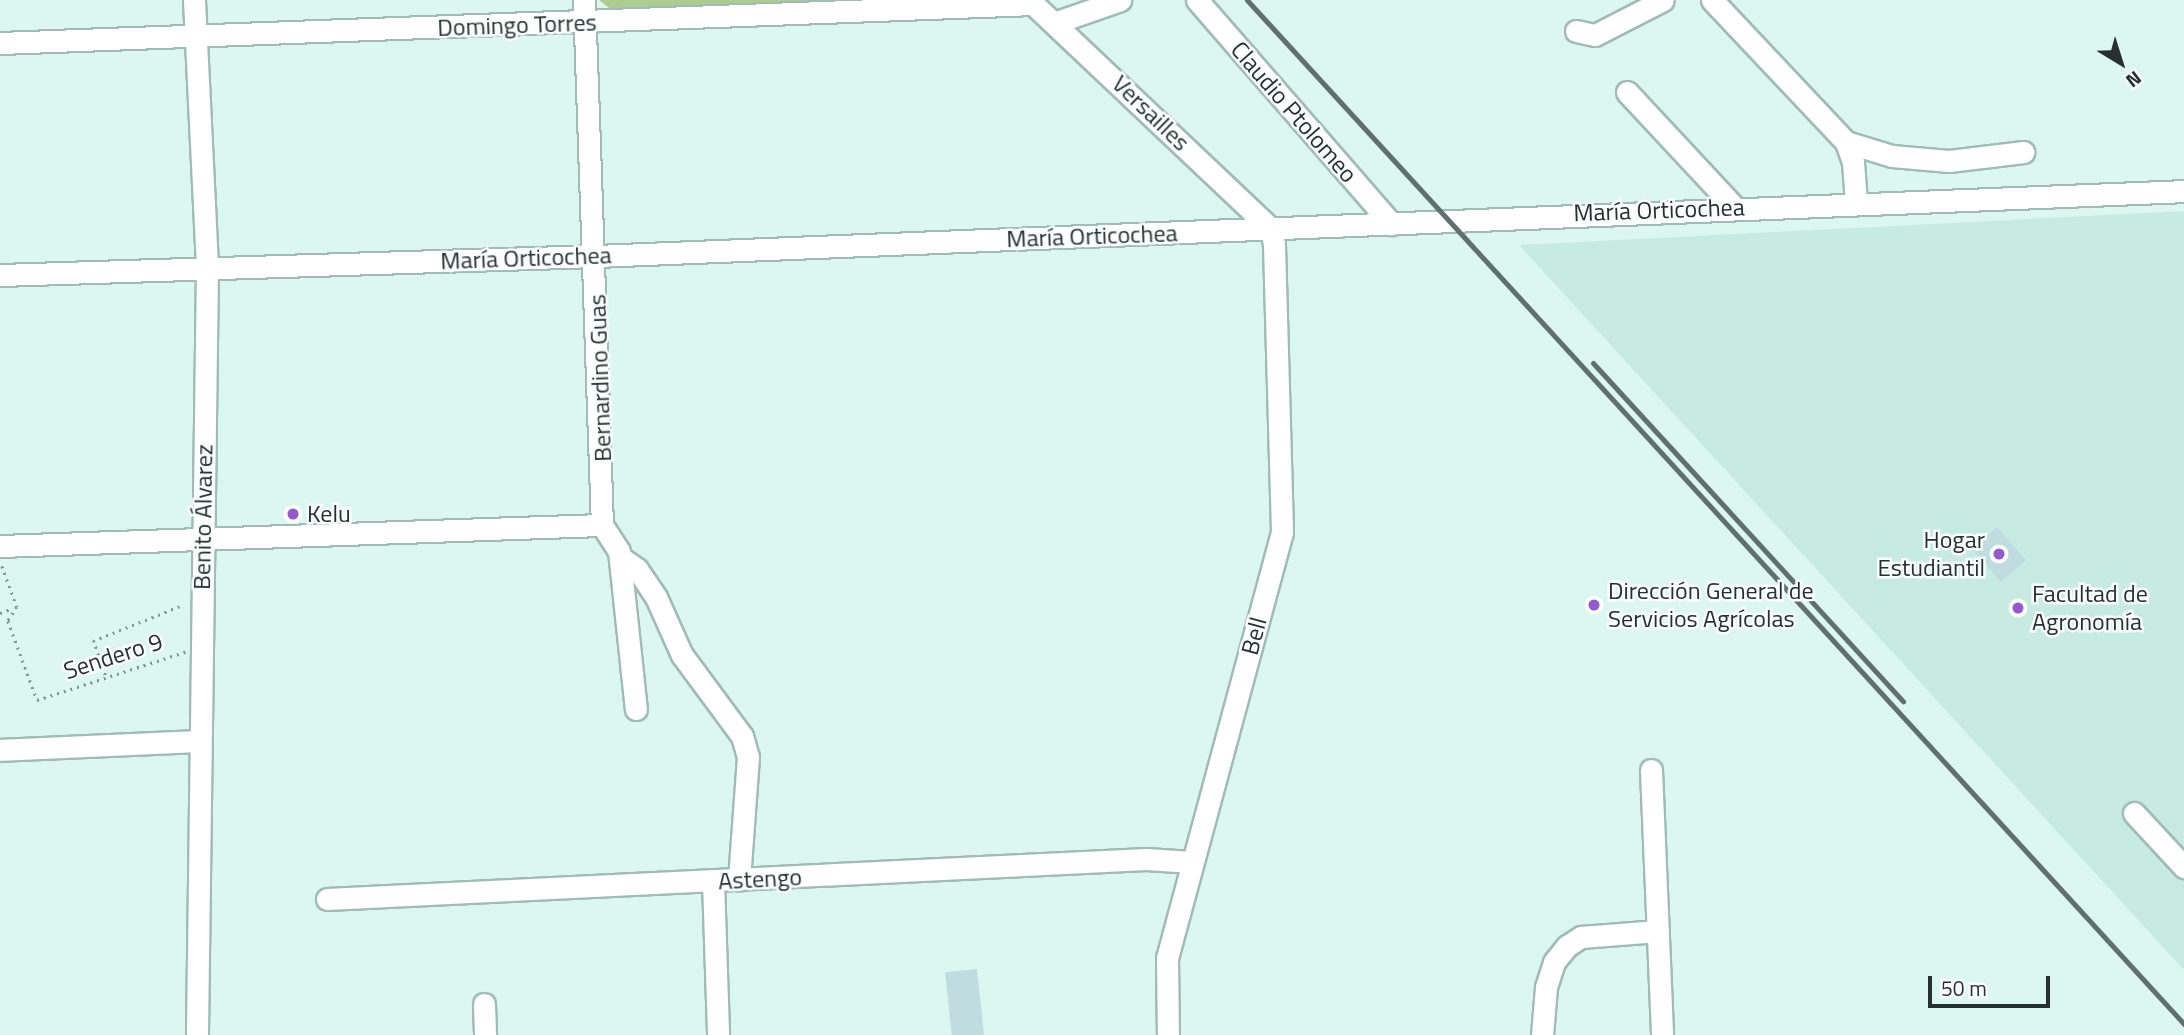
<!DOCTYPE html>
<html>
<head>
<meta charset="utf-8">
<style>
  body { margin:0 }
  #map { position:relative; width:2184px; height:1035px; overflow:hidden; background:#dbf7f0; font-family:"Titillium Web",sans-serif }
  div>[style] { position:absolute }
  [style*='--x'] { left:calc(var(--x)*1px); top:calc(var(--y)*1px); width:calc(var(--w)*1px); rotate:calc(var(--a)*1deg) }
  .built>* { inset:0; background:#c7ebe3 }
  .green>* { inset:0; background:#adcc8f }
  .building>* { inset:0; background:#c0dcdf; transform-origin:0 0 }
  .path>* { height:2.5px; margin-top:-1.25px; transform-origin:0; background:repeating-linear-gradient(90deg,#829591 0 2px,transparent 0 7px) }
  .roads { filter:drop-shadow(2px 0 #a1bbb6) drop-shadow(-2px 0 #a1bbb6) drop-shadow(0 2px #a1bbb6) drop-shadow(0 -2px #a1bbb6) }
  .minor>* { height:21px; margin:-10.5px; padding:0 10.5px; transform-origin:10.5px; border-radius:10.5px; background:#fff }
  .rail>* { height:5px; margin:-2.5px; padding:0 2.5px; transform-origin:2.5px; border-radius:2.5px; background:#60706d }
  .dots>* { width:19px; height:19px; translate:-50% -50%; box-sizing:border-box; border:4px solid #f9fefd; border-radius:50% }
  span { translate:-50% -50%; white-space:nowrap; text-align:center; line-height:1.15; -webkit-text-stroke:5px #f9fefd; paint-order:stroke }
  .street-label { font-size:24px; color:#26302e }
  .poi-label { font-size:24px; color:#26302e }
  .left { translate:0 -50%; text-align:left }
  .right { translate:-100% -50%; text-align:right }
  .north { position:absolute; left:2086px; top:28px; width:70px; height:70px; -webkit-text-stroke:5px #f9fefd; paint-order:stroke; rotate:142deg; font-size:19px; font-weight:700; line-height:28px; text-align:center; color:#26302e }
  .north::after { content:''; display:block; margin:auto; width:24px; height:32px; background:#26302e; clip-path:polygon(50% 0,100% 100%,50% 72%,0 100%) }
  .scale { position:absolute; left:1928px; top:976px; width:122px; height:32px; box-sizing:border-box; border:4px solid #26302e; border-top:0; padding-left:9px; font-size:21px; line-height:24px; white-space:nowrap; color:#26302e; -webkit-text-stroke:5px #f9fefd; paint-order:stroke }
</style>
</head>
<body>
<div id="map">
  <div class="built">
    <div style="clip-path:polygon(2184px 211px,2184px 970px,1519px 245px)"></div>
  </div>
  <div class="green">
    <div style="clip-path:polygon(599px 0,901px 0,613px 11px)"></div>
  </div>
  <div class="building">
    <div style="left:1997px;top:527px;width:44px;height:33px;rotate:49deg"></div>
    <div style="left:977px;top:969px;width:66px;height:32px;rotate:84deg"></div>
  </div>
  <div class="path">
    <div style="--x:2;--y:566;--w:44;--a:69.9"></div>
    <div style="--x:17;--y:607;--w:17;--a:123"></div>
    <div style="--x:8;--y:621;--w:84;--a:69.8"></div>
    <div style="--x:37;--y:700;--w:156;--a:-18"></div>
    <div style="--x:0;--y:613;--w:14;--a:-21"></div>
    <div style="--x:105;--y:675;--w:36;--a:-109"></div>
    <div style="--x:93;--y:641;--w:97;--a:-21.8"></div>
  </div>
  <div class="roads">
    <div class="minor">
      <div style="--x:194;--y:0;--w:268;--a:87.2"></div>
      <div style="--x:207;--y:268;--w:767;--a:90.75"></div>
      <div style="--x:584;--y:0;--w:525;--a:88.04"></div>
      <div style="--x:602;--y:525;--w:31;--a:57"></div>
      <div style="--x:619;--y:551;--w:159;--a:83.9"></div>
      <div style="--x:1029;--y:0;--w:333;--a:43.4"></div>
      <div style="--x:1271;--y:229;--w:16;--a:79"></div>
      <div style="--x:1274;--y:245;--w:287;--a:88.4"></div>
      <div style="--x:1282;--y:532;--w:441;--a:105.1"></div>
      <div style="--x:1167;--y:958;--w:77;--a:89.3"></div>
      <div style="--x:1197;--y:0;--w:297;--a:49"></div>
      <div style="--x:1712;--y:0;--w:195;--a:46.7"></div>
      <div style="--x:1846;--y:142;--w:21;--a:71"></div>
      <div style="--x:1853;--y:162;--w:41;--a:85.8"></div>
      <div style="--x:1057;--y:22;--w:67;--a:-19.2"></div>
      <div style="--x:1576;--y:31;--w:19;--a:12"></div>
      <div style="--x:1595;--y:35;--w:76;--a:-27.2"></div>
      <div style="--x:0;--y:43;--w:1035;--a:-2.16"></div>
      <div style="--x:1627;--y:92;--w:158;--a:47"></div>
      <div style="--x:1846;--y:142;--w:48;--a:16.9"></div>
      <div style="--x:1892;--y:156;--w:57;--a:5"></div>
      <div style="--x:1949;--y:161;--w:75;--a:-6.9"></div>
      <div style="--x:0;--y:275;--w:596;--a:-1.83"></div>
      <div style="--x:596;--y:256;--w:1589;--a:-2.34"></div>
      <div style="--x:0;--y:546;--w:602;--a:-2"></div>
      <div style="--x:620;--y:557;--w:21;--a:35"></div>
      <div style="--x:637;--y:569;--w:34;--a:56"></div>
      <div style="--x:656;--y:597;--w:64;--a:65.9"></div>
      <div style="--x:682;--y:655;--w:101;--a:53.5"></div>
      <div style="--x:742;--y:736;--w:22;--a:74"></div>
      <div style="--x:748;--y:757;--w:123;--a:94.2"></div>
      <div style="--x:0;--y:750;--w:199;--a:-2.6"></div>
      <div style="--x:1651;--y:770;--w:265;--a:87.6"></div>
      <div style="--x:2134;--y:813;--w:74;--a:47.2"></div>
      <div style="--x:713;--y:881;--w:154;--a:88.1"></div>
      <div style="--x:327;--y:899;--w:820;--a:-2.8"></div>
      <div style="--x:1146;--y:859;--w:46;--a:3.7"></div>
      <div style="--x:484;--y:1004;--w:31;--a:88"></div>
      <div style="--x:1542;--y:1035;--w:48;--a:-85.2"></div>
      <div style="--x:1546;--y:987;--w:26;--a:-72"></div>
      <div style="--x:1554;--y:962;--w:21;--a:-51"></div>
      <div style="--x:1567;--y:946;--w:17;--a:-33"></div>
      <div style="--x:1581;--y:937;--w:77;--a:-4.5"></div>
    </div>
  </div>
  <div class="rail">
    <div style="--x:1247;--y:0;--w:1388;--a:47.54"></div>
    <div style="--x:1593;--y:363;--w:459;--a:47.5"></div>
  </div>
  <div class="dots">
    <div style="left:293px;top:514px;background:#9658cf"></div>
    <div style="left:1999px;top:554px;background:#9658cf"></div>
    <div style="left:1594px;top:605px;background:#9658cf"></div>
    <div style="left:2018px;top:608px;background:#9658cf"></div>
  </div>
  <div class="street-label">
    <span style="left:517px;top:25px;rotate:-2deg">Domingo Torres</span>
    <span style="left:1294px;top:112px;rotate:49deg">Claudio Ptolomeo</span>
    <span style="left:1151px;top:113px;rotate:44deg">Versailles</span>
    <span style="left:1659px;top:210px;rotate:-2deg">María Orticochea</span>
    <span style="left:1092px;top:236px;rotate:-2deg">María Orticochea</span>
    <span style="left:526px;top:258px;rotate:-2deg">María Orticochea</span>
    <span style="left:600px;top:378px;rotate:-92deg">Bernardino Guas</span>
    <span style="left:203px;top:517px;rotate:-89deg">Benito Álvarez</span>
    <span style="left:1254px;top:636px;rotate:-75deg">Bell</span>
    <span style="left:113px;top:656px;rotate:-18deg">Sendero 9</span>
    <span style="left:760px;top:879px;rotate:-3deg">Astengo</span>
  </div>
  <div class="poi-label">
    <span class="left" style="left:307px;top:514px">Kelu</span>
    <span class="right" style="left:1985px;top:554px">Hogar<br>Estudiantil</span>
    <span class="left" style="left:1608px;top:605px">Dirección General de<br>Servicios Agrícolas</span>
    <span class="left" style="left:2032px;top:608px">Facultad de<br>Agronomía</span>
  </div>
  <div class="north">N</div>
  <div class="scale">50 m</div>
</div>
</body>
</html>
